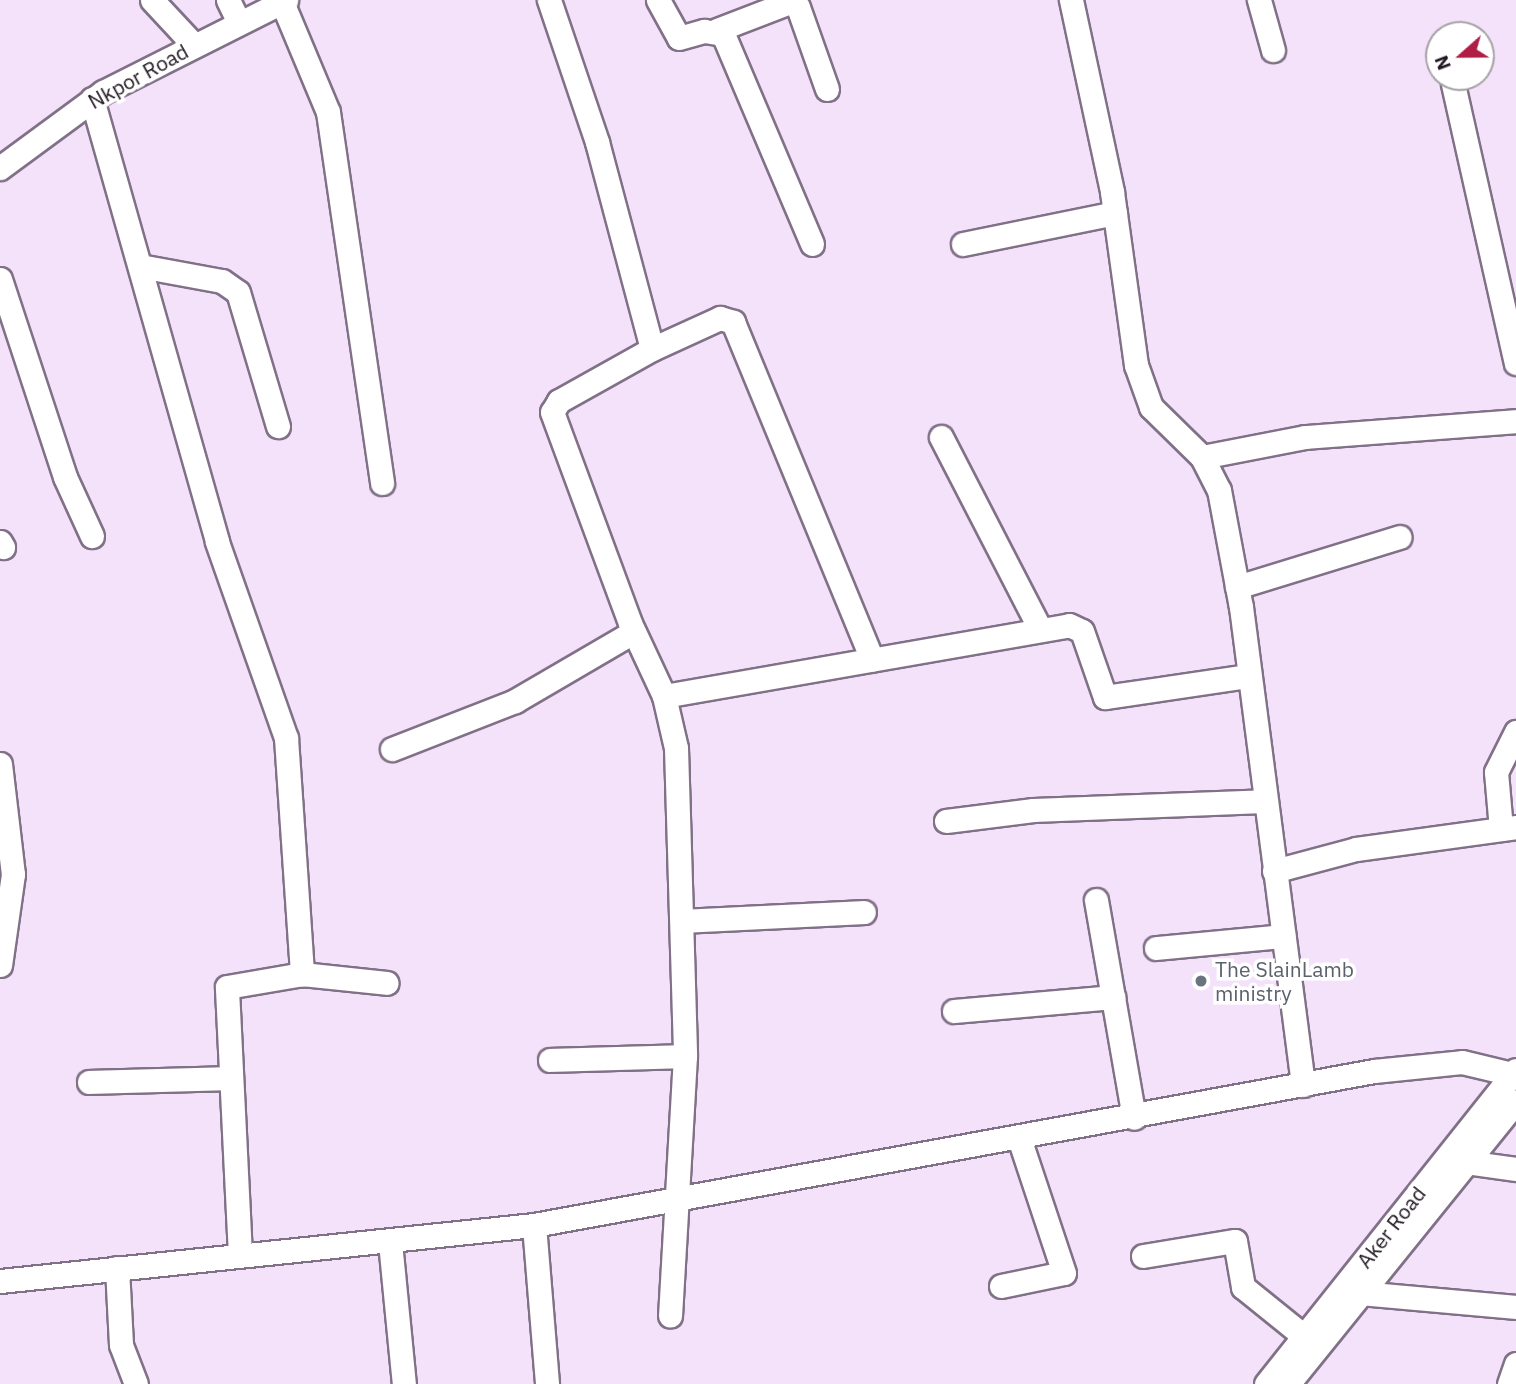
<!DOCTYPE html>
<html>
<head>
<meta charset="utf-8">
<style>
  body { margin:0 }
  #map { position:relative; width:1516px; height:1384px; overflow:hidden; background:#f4e1fa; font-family:"IBM Plex Sans",sans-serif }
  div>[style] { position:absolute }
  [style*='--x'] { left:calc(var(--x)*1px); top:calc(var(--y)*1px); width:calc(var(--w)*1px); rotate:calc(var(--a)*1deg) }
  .roads { filter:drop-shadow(2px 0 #817187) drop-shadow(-2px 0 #817187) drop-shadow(0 2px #817187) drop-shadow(0 -2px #817187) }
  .minor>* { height:23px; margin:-11.5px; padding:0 11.5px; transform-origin:11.5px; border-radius:11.5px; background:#fff }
  .dots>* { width:19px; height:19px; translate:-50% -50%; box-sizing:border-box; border:4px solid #fff; border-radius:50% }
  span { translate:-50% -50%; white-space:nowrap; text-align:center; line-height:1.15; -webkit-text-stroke:7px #fff; paint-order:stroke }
  .street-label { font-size:21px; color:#201922 }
  .worship-label { font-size:21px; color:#5b616d }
  .left { translate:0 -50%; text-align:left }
  .north { position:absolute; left:1425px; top:21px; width:70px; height:70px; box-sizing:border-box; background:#fff; border:2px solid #a6a3a7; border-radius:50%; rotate:249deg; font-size:19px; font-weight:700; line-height:28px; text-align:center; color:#201922 }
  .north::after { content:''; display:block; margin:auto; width:24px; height:32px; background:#b01d45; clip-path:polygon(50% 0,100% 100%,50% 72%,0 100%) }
</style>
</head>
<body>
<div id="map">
  <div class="roads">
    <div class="minor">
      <div style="--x:152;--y:0;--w:62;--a:47"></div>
      <div style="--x:228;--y:0;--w:25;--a:64"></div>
      <div style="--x:549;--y:0;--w:150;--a:71.3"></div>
      <div style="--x:597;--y:142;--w:214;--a:75.1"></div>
      <div style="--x:652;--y:349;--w:107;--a:150.8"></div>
      <div style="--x:559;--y:401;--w:13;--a:122"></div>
      <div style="--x:552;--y:412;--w:225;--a:69.7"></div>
      <div style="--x:630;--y:623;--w:81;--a:65"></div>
      <div style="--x:664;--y:696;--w:53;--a:77"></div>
      <div style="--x:676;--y:748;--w:308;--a:88.3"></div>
      <div style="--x:685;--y:1056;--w:260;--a:93.3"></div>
      <div style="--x:658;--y:0;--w:43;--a:61.1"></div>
      <div style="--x:679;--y:38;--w:26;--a:-16"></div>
      <div style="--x:704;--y:31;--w:19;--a:9"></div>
      <div style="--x:723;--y:34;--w:228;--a:67"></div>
      <div style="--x:1071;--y:0;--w:196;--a:77.9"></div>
      <div style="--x:1112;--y:192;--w:175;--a:82.1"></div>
      <div style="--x:1136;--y:365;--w:45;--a:70.3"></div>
      <div style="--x:1151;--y:407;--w:71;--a:44.4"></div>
      <div style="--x:1202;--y:457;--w:37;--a:63"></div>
      <div style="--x:1219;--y:490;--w:119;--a:79.4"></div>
      <div style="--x:1241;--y:607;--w:482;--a:82.6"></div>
      <div style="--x:1259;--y:0;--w:52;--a:74.4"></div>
      <div style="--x:282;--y:2;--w:119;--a:67.3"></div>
      <div style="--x:328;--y:112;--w:375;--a:81.7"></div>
      <div style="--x:717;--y:30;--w:78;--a:-21"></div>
      <div style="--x:790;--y:2;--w:9;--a:32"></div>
      <div style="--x:798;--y:7;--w:87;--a:70.5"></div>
      <div style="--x:1453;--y:84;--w:286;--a:77.3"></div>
      <div style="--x:92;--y:99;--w:460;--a:74.2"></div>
      <div style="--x:217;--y:542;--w:208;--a:70.6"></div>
      <div style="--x:286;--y:738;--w:237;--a:86.1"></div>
      <div style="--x:0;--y:168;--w:128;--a:-36.4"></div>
      <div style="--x:103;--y:92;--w:205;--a:-26.7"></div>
      <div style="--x:963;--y:244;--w:155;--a:-11.5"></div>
      <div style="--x:140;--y:266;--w:83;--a:10.4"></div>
      <div style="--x:222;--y:281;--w:19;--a:35"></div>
      <div style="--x:238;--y:292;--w:140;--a:73.4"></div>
      <div style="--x:0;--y:279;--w:208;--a:71.8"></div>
      <div style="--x:65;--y:477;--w:65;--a:65.4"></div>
      <div style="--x:652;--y:349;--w:75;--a:-24.5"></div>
      <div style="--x:720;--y:318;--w:14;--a:17"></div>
      <div style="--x:733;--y:322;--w:365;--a:67.6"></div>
      <div style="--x:941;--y:437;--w:216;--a:62.7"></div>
      <div style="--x:1202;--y:457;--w:105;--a:-11"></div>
      <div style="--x:1305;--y:437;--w:212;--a:-4.3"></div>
      <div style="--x:0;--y:542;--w:6;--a:59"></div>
      <div style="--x:1237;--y:587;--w:170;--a:-17.1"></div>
      <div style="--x:664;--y:696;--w:411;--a:-9.9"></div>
      <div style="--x:1069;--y:625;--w:14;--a:25"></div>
      <div style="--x:1082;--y:631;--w:70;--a:70.8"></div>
      <div style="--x:1105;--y:697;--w:145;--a:-8.4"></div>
      <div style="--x:392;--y:749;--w:132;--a:-21.3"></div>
      <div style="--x:515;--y:701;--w:137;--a:-30.3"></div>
      <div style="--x:0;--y:764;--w:111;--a:83.3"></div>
      <div style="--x:13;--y:874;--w:92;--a:98.1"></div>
      <div style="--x:946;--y:821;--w:88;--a:-7.2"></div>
      <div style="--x:1033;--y:810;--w:231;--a:-2.2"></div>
      <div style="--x:1501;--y:829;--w:57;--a:-95"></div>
      <div style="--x:1496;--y:772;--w:45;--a:-63.4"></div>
      <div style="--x:1274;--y:871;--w:85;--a:-15"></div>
      <div style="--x:1356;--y:849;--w:162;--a:-7.8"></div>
      <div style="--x:1096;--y:900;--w:221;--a:80.1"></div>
      <div style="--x:682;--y:921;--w:182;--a:-2.8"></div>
      <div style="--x:1156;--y:948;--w:128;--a:-5.4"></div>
      <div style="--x:954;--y:1011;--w:160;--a:-5"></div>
      <div style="--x:550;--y:1060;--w:135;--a:-1.7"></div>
      <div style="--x:89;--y:1082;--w:141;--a:-1.6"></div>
      <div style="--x:1465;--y:1162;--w:51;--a:7.8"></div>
      <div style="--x:534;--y:1225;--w:160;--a:85.3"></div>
      <div style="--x:390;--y:1242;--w:143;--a:84.4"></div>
      <div style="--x:240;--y:1255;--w:268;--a:-92.8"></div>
      <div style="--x:227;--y:987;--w:76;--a:-9.8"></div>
      <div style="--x:302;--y:974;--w:85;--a:6"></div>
      <div style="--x:1143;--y:1256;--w:93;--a:-9.3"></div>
      <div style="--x:1235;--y:1241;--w:47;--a:80.1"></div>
      <div style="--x:1243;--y:1287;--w:80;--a:38.9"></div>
      <div style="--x:117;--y:1268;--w:77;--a:87"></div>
      <div style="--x:121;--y:1345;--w:42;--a:69"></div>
      <div style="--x:0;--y:1281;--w:537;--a:-5.99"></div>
      <div style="--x:534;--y:1225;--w:854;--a:-10.39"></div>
      <div style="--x:1374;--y:1071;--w:88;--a:-5.8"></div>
      <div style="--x:1462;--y:1062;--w:51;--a:13.5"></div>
      <div style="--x:1001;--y:1286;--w:64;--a:-11.7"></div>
      <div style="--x:1064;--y:1273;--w:142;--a:-108.4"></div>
      <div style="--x:1360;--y:1293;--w:157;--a:5.1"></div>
      <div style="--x:1266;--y:1384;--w:401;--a:-51.5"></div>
      <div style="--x:1288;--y:1384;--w:363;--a:-51.1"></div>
      <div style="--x:1509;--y:1384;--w:21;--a:-71"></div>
    </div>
  </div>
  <div class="dots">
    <div style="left:1201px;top:981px;background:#6b7280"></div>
  </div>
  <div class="street-label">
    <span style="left:138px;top:76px;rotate:-29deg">Nkpor Road</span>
    <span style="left:1391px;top:1227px;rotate:-52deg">Aker Road</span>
  </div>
  <div class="worship-label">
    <span class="left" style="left:1215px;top:981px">The SlainLamb<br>ministry</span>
  </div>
  <div class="north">N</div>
</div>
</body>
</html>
